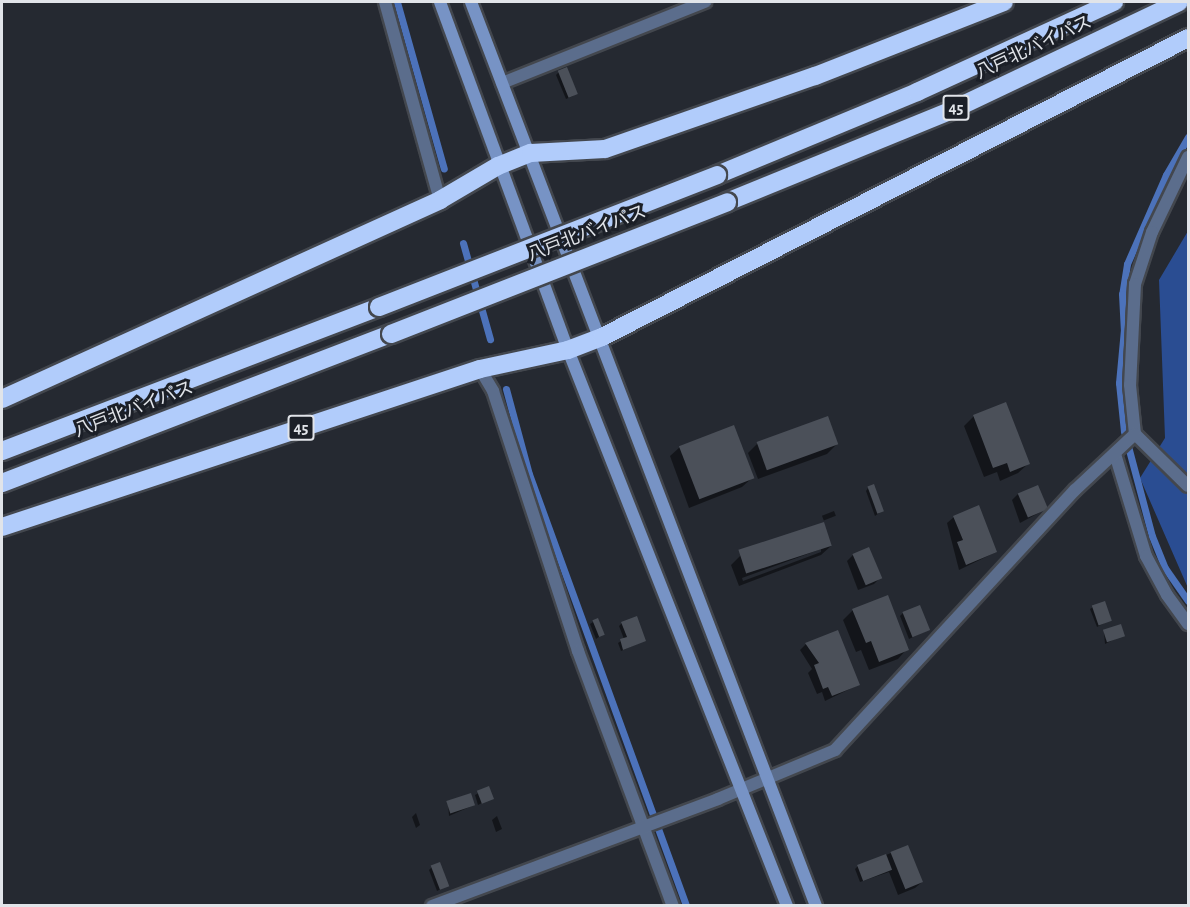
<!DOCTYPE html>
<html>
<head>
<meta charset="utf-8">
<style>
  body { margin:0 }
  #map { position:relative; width:1190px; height:907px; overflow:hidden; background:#252931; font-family:"Alegreya Sans","Noto Sans JP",sans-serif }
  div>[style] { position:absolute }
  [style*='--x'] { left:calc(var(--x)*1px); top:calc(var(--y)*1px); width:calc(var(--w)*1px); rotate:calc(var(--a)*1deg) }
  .forest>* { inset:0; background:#2a4d92 }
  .shadow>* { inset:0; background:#0007; transform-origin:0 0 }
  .stream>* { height:7px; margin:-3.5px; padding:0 3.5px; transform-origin:3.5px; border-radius:3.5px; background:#4c72ba }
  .building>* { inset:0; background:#4b5059; transform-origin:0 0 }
  .roads { filter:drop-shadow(2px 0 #43474e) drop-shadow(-2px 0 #43474e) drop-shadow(0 2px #43474e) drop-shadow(0 -2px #43474e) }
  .street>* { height:12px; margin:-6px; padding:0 6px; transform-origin:6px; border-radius:6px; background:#5b6d8c }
  .secondary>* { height:12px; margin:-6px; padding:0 6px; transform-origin:6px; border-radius:6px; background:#7793c5 }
  .highway>* { height:18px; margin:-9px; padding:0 9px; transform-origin:9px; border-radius:9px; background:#b1ccfb }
  .bridges { filter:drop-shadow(2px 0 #43474e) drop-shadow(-2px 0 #43474e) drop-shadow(0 2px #43474e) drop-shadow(0 -2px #43474e) }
  .highway-bridge>* { height:18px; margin:-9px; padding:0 9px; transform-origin:9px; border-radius:9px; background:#b1ccfb }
  span { translate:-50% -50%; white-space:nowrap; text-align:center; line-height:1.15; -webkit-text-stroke:6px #1b1f27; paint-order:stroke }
  .shield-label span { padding:2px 4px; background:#1b1f27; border:2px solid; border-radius:4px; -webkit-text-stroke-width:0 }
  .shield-label { font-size:16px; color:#e1e4e9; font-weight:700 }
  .street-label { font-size:18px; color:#e1e4e9 }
  .frame { position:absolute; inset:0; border:3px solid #e1e4e9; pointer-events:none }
</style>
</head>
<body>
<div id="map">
  <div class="forest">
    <div style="clip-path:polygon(1188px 231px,1188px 588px,1140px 478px,1165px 438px,1159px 280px)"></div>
  </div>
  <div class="shadow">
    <div style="clip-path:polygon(559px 72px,576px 93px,573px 96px,566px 99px,556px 75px)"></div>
    <div style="clip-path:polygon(974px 416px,1028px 464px,1018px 473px,1000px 481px,997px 472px,984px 477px,964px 426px)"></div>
    <div style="clip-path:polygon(733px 427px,752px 478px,742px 487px,689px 508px,670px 456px,680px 447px)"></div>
    <div style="clip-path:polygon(758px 443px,837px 444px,827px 454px,758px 479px,748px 453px)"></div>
    <div style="clip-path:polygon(868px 488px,882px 511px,875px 516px,866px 491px)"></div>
    <div style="clip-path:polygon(1018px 494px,1046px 509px,1020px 523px,1012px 500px)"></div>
    <div style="left:834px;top:511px;width:5px;height:13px;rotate:68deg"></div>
    <div style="clip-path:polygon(954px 517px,996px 552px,959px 570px,947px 523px)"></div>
    <div style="clip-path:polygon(evenodd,831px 546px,821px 555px,739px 586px,731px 565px,741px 555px,831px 546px,821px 549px,821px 552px,743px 581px,742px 578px,821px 549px)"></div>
    <div style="clip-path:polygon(853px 555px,880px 578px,874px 584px,858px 590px,847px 561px)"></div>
    <div style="clip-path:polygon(1093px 607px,1110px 620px,1097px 627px,1090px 609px)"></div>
    <div style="clip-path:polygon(853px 610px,907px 649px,898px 659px,869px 670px,861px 650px,856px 652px,843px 620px)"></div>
    <div style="clip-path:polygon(903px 613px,928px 630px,909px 639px,900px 616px)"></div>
    <div style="clip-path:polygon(593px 622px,603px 634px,596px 639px,590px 624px)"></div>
    <div style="clip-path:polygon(622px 623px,644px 641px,621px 651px,618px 643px,624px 639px,619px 626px)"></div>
    <div style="clip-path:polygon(1104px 632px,1123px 635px,1105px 644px)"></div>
    <div style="clip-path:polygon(806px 644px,858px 685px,825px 701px,822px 692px,817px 694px,808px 673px,812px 669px,800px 650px)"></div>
    <div style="clip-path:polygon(488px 788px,492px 798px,478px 805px,475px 795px)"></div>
    <div style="clip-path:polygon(448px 803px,474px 805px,449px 816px)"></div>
    <div style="clip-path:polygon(416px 813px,420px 825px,416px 828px,412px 817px)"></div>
    <div style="clip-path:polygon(497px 816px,502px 829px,496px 832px,492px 820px)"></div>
    <div style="clip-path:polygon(891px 853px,922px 882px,915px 888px,898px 895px,889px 872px,860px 882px,855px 869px,858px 866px)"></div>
    <div style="clip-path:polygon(432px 867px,447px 886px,437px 891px,429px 870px)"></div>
  </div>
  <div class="stream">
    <div style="--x:397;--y:2;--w:173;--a:74.3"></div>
    <div style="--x:1188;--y:137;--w:44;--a:120.1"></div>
    <div style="--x:1166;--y:175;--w:97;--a:113.7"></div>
    <div style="--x:1127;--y:264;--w:30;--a:99"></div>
    <div style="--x:1122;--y:294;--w:35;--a:87"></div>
    <div style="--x:1124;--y:329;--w:54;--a:95.3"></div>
    <div style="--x:1119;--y:383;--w:48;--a:84.1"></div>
    <div style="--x:1124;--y:431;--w:109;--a:75.1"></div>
    <div style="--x:1152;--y:536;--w:35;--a:68"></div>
    <div style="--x:1165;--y:568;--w:40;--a:55.1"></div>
    <div style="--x:463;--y:243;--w:100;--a:74.3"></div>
    <div style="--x:506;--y:389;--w:88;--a:74.9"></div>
    <div style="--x:529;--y:474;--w:460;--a:70"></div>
  </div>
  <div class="building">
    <div style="left:567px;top:67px;width:29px;height:10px;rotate:68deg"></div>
    <div style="clip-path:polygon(1006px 402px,1030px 464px,1010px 472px,1007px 463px,993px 468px,973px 415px)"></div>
    <div style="left:828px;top:416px;width:30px;height:76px;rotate:70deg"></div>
    <div style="left:734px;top:425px;width:57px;height:59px;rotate:69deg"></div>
    <div style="left:874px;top:484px;width:29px;height:7px;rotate:70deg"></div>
    <div style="left:1038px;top:485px;width:26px;height:22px;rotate:67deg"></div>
    <div style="clip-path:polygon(979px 505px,997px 552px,966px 565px,957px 542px,963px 540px,953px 516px)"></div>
    <div style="left:824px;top:522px;width:25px;height:90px;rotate:72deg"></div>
    <div style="left:869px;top:547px;width:34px;height:18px;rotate:67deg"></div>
    <div style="clip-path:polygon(888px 595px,909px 650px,879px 662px,871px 641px,866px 643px,852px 609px)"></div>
    <div style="left:1105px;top:601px;width:21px;height:14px;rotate:71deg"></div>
    <div style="left:920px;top:605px;width:27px;height:19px;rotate:68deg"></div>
    <div style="clip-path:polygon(637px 616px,646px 641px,623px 650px,620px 639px,627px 637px,621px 622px)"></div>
    <div style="left:598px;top:618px;width:18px;height:6px;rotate:68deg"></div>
    <div style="left:1121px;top:624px;width:13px;height:19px;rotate:72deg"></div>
    <div style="clip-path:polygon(838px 630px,860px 685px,832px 696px,828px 687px,823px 689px,814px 665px,819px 663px,805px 643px)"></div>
    <div style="left:489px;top:786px;width:14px;height:13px;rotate:69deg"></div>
    <div style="left:471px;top:793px;width:13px;height:26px;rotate:72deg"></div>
    <div style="left:908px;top:845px;width:40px;height:19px;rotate:68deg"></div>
    <div style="left:886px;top:854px;width:17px;height:31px;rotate:69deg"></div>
    <div style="left:440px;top:862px;width:26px;height:10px;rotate:69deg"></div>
  </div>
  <div class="roads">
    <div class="street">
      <div style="--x:385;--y:2;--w:205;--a:74.5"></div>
      <div style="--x:502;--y:83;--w:219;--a:-21.8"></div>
      <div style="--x:1188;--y:157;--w:83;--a:115.6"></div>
      <div style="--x:1152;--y:232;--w:55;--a:108.1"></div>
      <div style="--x:1135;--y:284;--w:101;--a:92.8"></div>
      <div style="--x:1130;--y:385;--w:49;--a:84.2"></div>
      <div style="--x:1135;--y:434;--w:74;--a:44.5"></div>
      <div style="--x:480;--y:369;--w:26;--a:59"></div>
      <div style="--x:493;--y:391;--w:274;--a:71.9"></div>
      <div style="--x:578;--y:651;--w:272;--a:69.6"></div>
      <div style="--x:1115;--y:454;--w:107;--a:73.1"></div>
      <div style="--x:1146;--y:556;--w:44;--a:61.7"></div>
      <div style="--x:1167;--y:595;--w:36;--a:54"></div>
      <div style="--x:432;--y:906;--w:305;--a:-20.5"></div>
      <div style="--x:718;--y:799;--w:127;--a:-22.7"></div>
      <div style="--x:835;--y:750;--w:354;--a:-47.3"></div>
      <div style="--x:1075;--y:490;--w:82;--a:-43"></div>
    </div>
    <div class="secondary">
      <div style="--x:440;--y:2;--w:371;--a:69.8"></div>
      <div style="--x:568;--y:350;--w:598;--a:68.5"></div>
      <div style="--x:471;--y:2;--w:968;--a:69.11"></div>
    </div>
    <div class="highway">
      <div style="--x:717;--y:175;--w:217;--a:-22.5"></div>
      <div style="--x:917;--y:92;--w:217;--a:-24.6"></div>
      <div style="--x:727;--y:202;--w:243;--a:-22.2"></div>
      <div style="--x:952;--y:110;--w:251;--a:-25.4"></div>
      <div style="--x:2;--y:399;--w:481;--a:-24.4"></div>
      <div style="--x:440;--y:200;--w:67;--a:-30.4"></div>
      <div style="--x:498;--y:166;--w:35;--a:-22"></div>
      <div style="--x:531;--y:153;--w:74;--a:-3.1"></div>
      <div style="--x:605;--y:149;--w:222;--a:-19.2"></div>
      <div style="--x:815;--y:76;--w:203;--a:-21.4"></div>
      <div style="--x:2;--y:451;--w:404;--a:-20.9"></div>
      <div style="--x:2;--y:483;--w:417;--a:-21"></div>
      <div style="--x:2;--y:527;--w:503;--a:-18.29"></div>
      <div style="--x:480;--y:369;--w:90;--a:-12.2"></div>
      <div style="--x:568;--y:350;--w:36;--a:-21"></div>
      <div style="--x:602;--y:337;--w:658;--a:-27.03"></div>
    </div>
  </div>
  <div class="bridges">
    <div class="highway-bridge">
      <div style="--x:379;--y:307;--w:363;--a:-21.3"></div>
      <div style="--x:391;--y:334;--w:361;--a:-21.4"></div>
    </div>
  </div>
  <div class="shield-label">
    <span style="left:956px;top:108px">45</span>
    <span style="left:301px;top:428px">45</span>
  </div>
  <div class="street-label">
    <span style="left:1034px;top:48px;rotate:-25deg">八戸北バイパス</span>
    <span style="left:587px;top:234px;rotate:-21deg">八戸北バイパス</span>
    <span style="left:134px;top:410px;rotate:-21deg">八戸北バイパス</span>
  </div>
  <div class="frame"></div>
</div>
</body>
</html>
